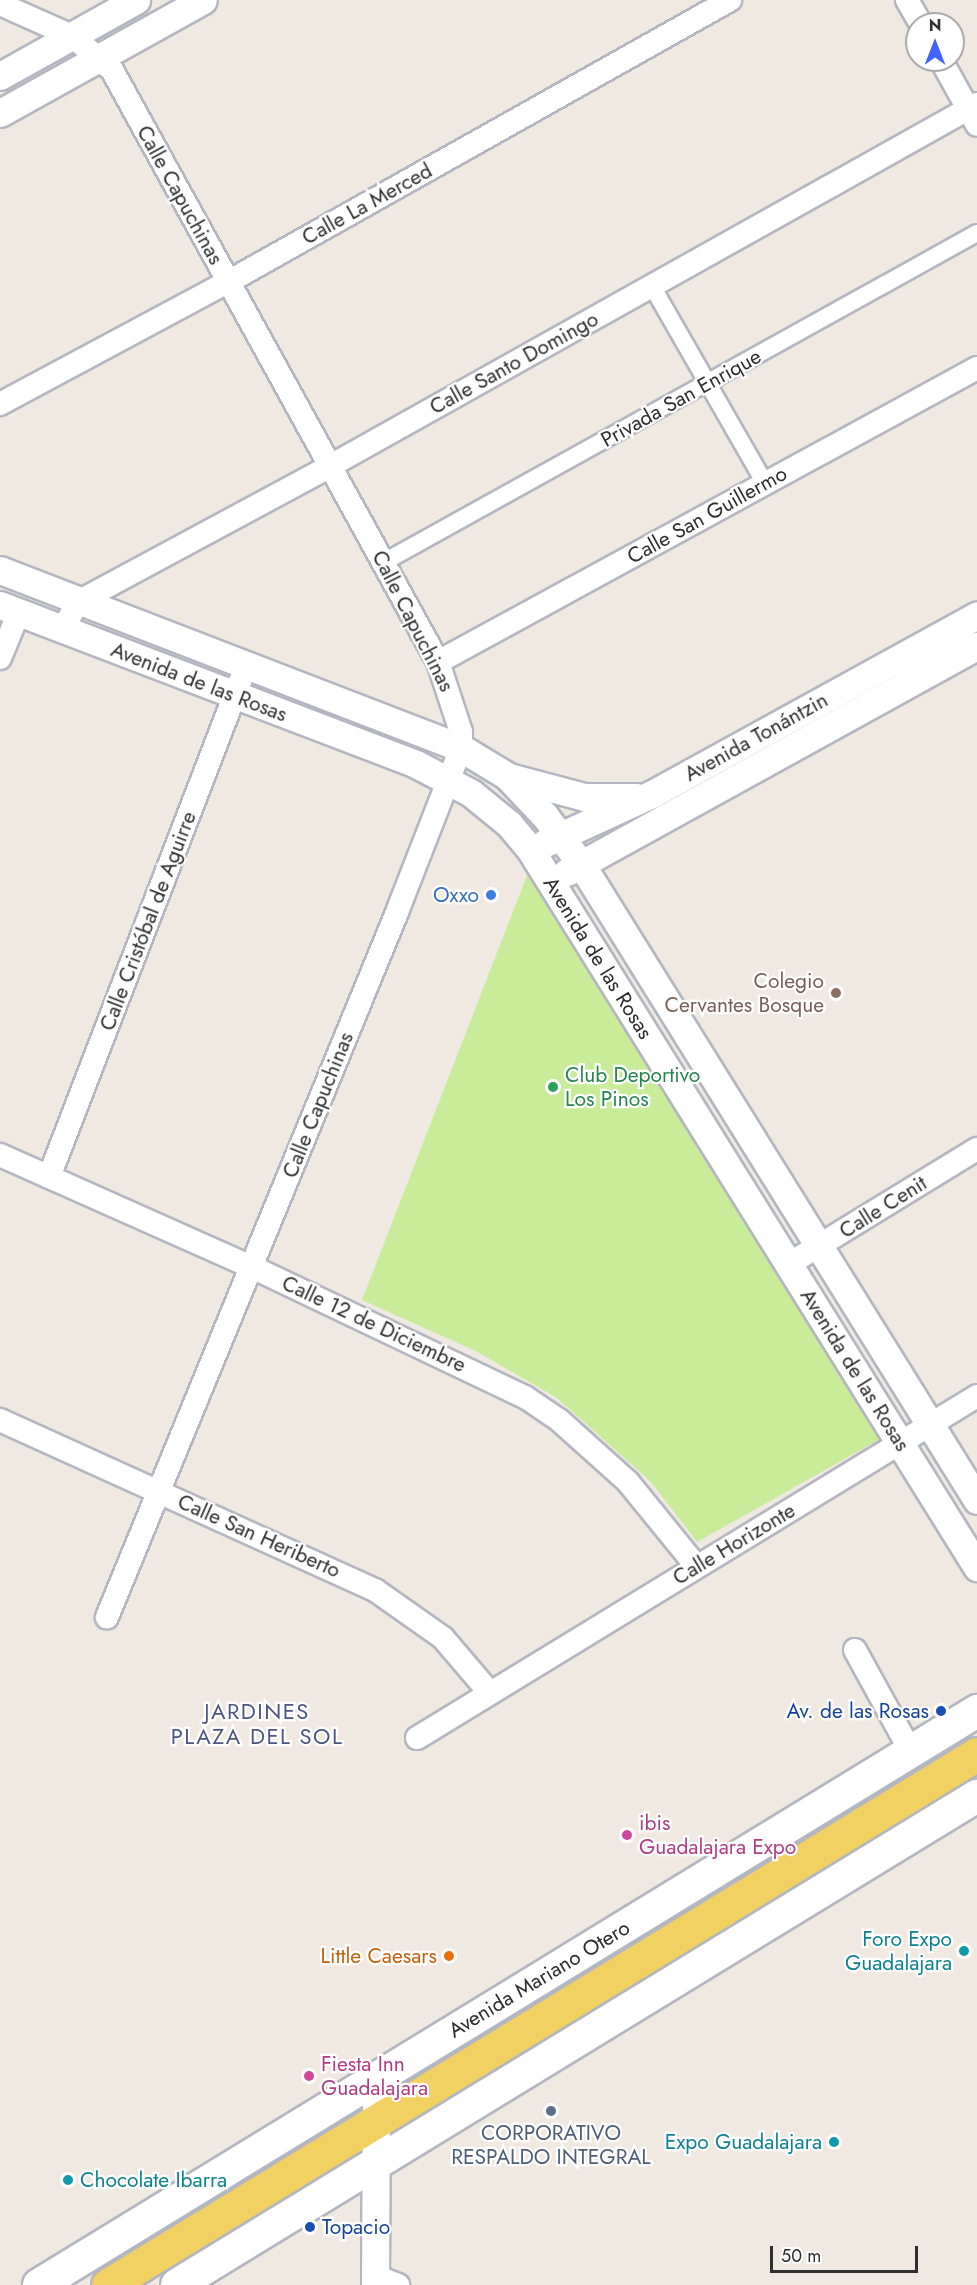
<!DOCTYPE html>
<html>
<head>
<meta charset="utf-8">
<style>
  body { margin:0 }
  #map { position:relative; width:977px; height:2285px; overflow:hidden; background:#efe9e1; font-family:Jost,sans-serif }
  div>[style] { position:absolute }
  [style*='--x'] { left:calc(var(--x)*1px); top:calc(var(--y)*1px); width:calc(var(--w)*1px); rotate:calc(var(--a)*1deg) }
  .pitch>* { inset:0; background:#c9ec9a }
  .roads { filter:drop-shadow(2px 0 #b4b7c1) drop-shadow(-2px 0 #b4b7c1) drop-shadow(0 2px #b4b7c1) drop-shadow(0 -2px #b4b7c1) }
  .pedestrian>* { height:16px; margin:-8px; padding:0 8px; transform-origin:8px; border-radius:8px; background:#fff }
  .minor>* { height:22px; margin:-11px; padding:0 11px; transform-origin:11px; border-radius:11px; background:#fff }
  .tertiary>* { height:27px; margin:-13.5px; padding:0 13.5px; transform-origin:13.5px; border-radius:13.5px; background:#fff }
  .secondary>* { height:32px; margin:-16px; padding:0 16px; transform-origin:16px; border-radius:16px; background:#fff }
  .primary>* { height:33px; margin:-16.5px; padding:0 16.5px; transform-origin:16.5px; border-radius:16.5px; background:#f2d163 }
  .dots>* { width:16px; height:16px; translate:-50% -50%; box-sizing:border-box; border:3px solid #fff; border-radius:50% }
  span { translate:-50% -50%; white-space:nowrap; text-align:center; line-height:1.15; -webkit-text-stroke:4.5px #fff; paint-order:stroke }
  .street-label { font-size:21px; color:#2e2e2e }
  .shop-label { font-size:21px; color:#366cbe }
  .right { translate:-100% -50%; text-align:right }
  .education-label { font-size:21px; color:#785e54 }
  .leisure-label { font-size:21px; color:#27864d }
  .left { translate:0 -50%; text-align:left }
  .transit-label { font-size:21px; color:#164399 }
  .hotel-label { font-size:21px; color:#b23c85 }
  .culture-label { font-size:21px; color:#0d838f }
  .food-label { font-size:21px; color:#c56008 }
  .service-label { font-size:21px; color:#4e5e75 }
  .neighbourhood-label { font-size:22px; color:#4d5680; letter-spacing:1.5px }
  .north { position:absolute; left:905px; top:12px; width:60px; height:60px; box-sizing:border-box; background:#fff; border:2px solid #ababab; border-radius:50%; rotate:0deg; font-size:16px; font-weight:700; line-height:24px; text-align:center; color:#2e2e2e }
  .north::after { content:''; display:block; margin:auto; width:21px; height:27px; background:#4264fb; clip-path:polygon(50% 0,100% 100%,50% 72%,0 100%) }
  .scale { position:absolute; left:770px; top:2246px; width:148px; height:27px; box-sizing:border-box; border:3px solid #2e2e2e; border-top:0; padding-left:8px; font-size:18px; line-height:21px; white-space:nowrap; color:#2e2e2e; -webkit-text-stroke:4px #fff; paint-order:stroke }
</style>
</head>
<body>
<div id="map">
  <div class="pitch">
    <div style="clip-path:polygon(528px 873px,882px 1438px,697px 1542px,651px 1482px,557px 1398px,478px 1352px,362px 1300px)"></div>
  </div>
  <div class="roads">
    <div class="pedestrian">
      <div style="--x:652;--y:286;--w:227;--a:60.2"></div>
      <div style="--x:384;--y:562;--w:678;--a:-29.02"></div>
    </div>
    <div class="minor">
      <div style="--x:907;--y:0;--w:28;--a:60"></div>
      <div style="--x:0;--y:4;--w:79;--a:24"></div>
      <div style="--x:72;--y:36;--w:52;--a:40.4"></div>
      <div style="--x:112;--y:70;--w:676;--a:61.16"></div>
      <div style="--x:438;--y:662;--w:74;--a:71.8"></div>
      <div style="--x:461;--y:732;--w:16;--a:90"></div>
      <div style="--x:461;--y:748;--w:174;--a:111.3"></div>
      <div style="--x:398;--y:910;--w:765;--a:112.37"></div>
      <div style="--x:941;--y:60;--w:74;--a:61"></div>
      <div style="--x:0;--y:404;--w:259;--a:-28.2"></div>
      <div style="--x:228;--y:282;--w:576;--a:-29.33"></div>
      <div style="--x:62;--y:630;--w:32;--a:-60"></div>
      <div style="--x:78;--y:602;--w:289;--a:-28.3"></div>
      <div style="--x:332;--y:465;--w:739;--a:-29.24"></div>
      <div style="--x:0;--y:658;--w:50;--a:-67.6"></div>
      <div style="--x:438;--y:662;--w:614;--a:-28.61"></div>
      <div style="--x:0;--y:1155;--w:276;--a:24"></div>
      <div style="--x:252;--y:1267;--w:302;--a:25.5"></div>
      <div style="--x:525;--y:1397;--w:41;--a:34.1"></div>
      <div style="--x:559;--y:1420;--w:93;--a:41.9"></div>
      <div style="--x:628;--y:1482;--w:109;--a:50.9"></div>
      <div style="--x:49;--y:1177;--w:548;--a:-68.92"></div>
      <div style="--x:789;--y:1264;--w:220;--a:-31.5"></div>
      <div style="--x:0;--y:1420;--w:412;--a:24.4"></div>
      <div style="--x:375;--y:1590;--w:83;--a:35.2"></div>
      <div style="--x:443;--y:1638;--w:72;--a:49.5"></div>
      <div style="--x:855;--y:1650;--w:116;--a:61.2"></div>
      <div style="--x:417;--y:1738;--w:656;--a:-31.41"></div>
      <div style="--x:375;--y:2276;--w:25;--a:21"></div>
    </div>
    <div class="tertiary">
      <div style="--x:0;--y:76;--w:156;--a:-29.2"></div>
      <div style="--x:0;--y:113;--w:232;--a:-29.1"></div>
      <div style="--x:0;--y:570;--w:494;--a:21.1"></div>
      <div style="--x:461;--y:748;--w:54;--a:31.3"></div>
      <div style="--x:507;--y:776;--w:55;--a:46.5"></div>
      <div style="--x:545;--y:816;--w:60;--a:53.1"></div>
      <div style="--x:581;--y:864;--w:749;--a:58.09"></div>
      <div style="--x:0;--y:605;--w:445;--a:20.9"></div>
      <div style="--x:416;--y:764;--w:62;--a:27.8"></div>
      <div style="--x:471;--y:793;--w:49;--a:39.2"></div>
      <div style="--x:509;--y:824;--w:33;--a:50"></div>
      <div style="--x:530;--y:849;--w:846;--a:58.1"></div>
      <div style="--x:509;--y:777;--w:78;--a:14.9"></div>
      <div style="--x:584;--y:797;--w:52;--a:0"></div>
      <div style="--x:545;--y:843;--w:118;--a:-24.6"></div>
      <div style="--x:652;--y:794;--w:371;--a:-28.8"></div>
      <div style="--x:567;--y:872;--w:468;--a:-28.9"></div>
      <div style="--x:375;--y:2285;--w:206;--a:-89.7"></div>
    </div>
    <div class="secondary">
      <div style="--x:39;--y:2285;--w:1100;--a:-31.46"></div>
      <div style="--x:177;--y:2285;--w:938;--a:-31.44"></div>
    </div>
    <div class="primary">
      <div style="--x:108;--y:2285;--w:1018;--a:-31.43"></div>
    </div>
  </div>
  <div class="dots">
    <div style="left:491px;top:895px;background:#3f7fe0"></div>
    <div style="left:836px;top:993px;background:#8d6e63"></div>
    <div style="left:553px;top:1087px;background:#2e9e5b"></div>
    <div style="left:941px;top:1711px;background:#1a4fb4"></div>
    <div style="left:627px;top:1835px;background:#d1479c"></div>
    <div style="left:964px;top:1951px;background:#0f9aa8"></div>
    <div style="left:449px;top:1956px;background:#e8710a"></div>
    <div style="left:309px;top:2076px;background:#d1479c"></div>
    <div style="left:551px;top:2111px;background:#5c6f8a"></div>
    <div style="left:834px;top:2142px;background:#0f9aa8"></div>
    <div style="left:68px;top:2180px;background:#0f9aa8"></div>
    <div style="left:310px;top:2227px;background:#1a4fb4"></div>
  </div>
  <div class="street-label">
    <span style="left:180px;top:195px;rotate:61deg">Calle Capuchinas</span>
    <span style="left:367px;top:204px;rotate:-29deg">Calle La Merced</span>
    <span style="left:514px;top:363px;rotate:-29deg">Calle Santo Domingo</span>
    <span style="left:681px;top:398px;rotate:-29deg">Privada San Enrique</span>
    <span style="left:707px;top:515px;rotate:-29deg">Calle San Guillermo</span>
    <span style="left:413px;top:621px;rotate:63deg">Calle Capuchinas</span>
    <span style="left:199px;top:682px;rotate:21deg">Avenida de las Rosas</span>
    <span style="left:756px;top:737px;rotate:-29deg">Avenida Tonántzin</span>
    <span style="left:148px;top:921px;rotate:-69deg">Calle Cristóbal de Aguirre</span>
    <span style="left:598px;top:958px;rotate:58deg">Avenida de las Rosas</span>
    <span style="left:318px;top:1105px;rotate:-68deg">Calle Capuchinas</span>
    <span style="left:883px;top:1207px;rotate:-32deg">Calle Cenit</span>
    <span style="left:374px;top:1324px;rotate:25deg">Calle 12 de Diciembre</span>
    <span style="left:855px;top:1370px;rotate:58deg">Avenida de las Rosas</span>
    <span style="left:259px;top:1536px;rotate:24deg">Calle San Heriberto</span>
    <span style="left:734px;top:1544px;rotate:-31deg">Calle Horizonte</span>
    <span style="left:539px;top:1979px;rotate:-31deg">Avenida Mariano Otero</span>
  </div>
  <div class="shop-label">
    <span class="right" style="left:479px;top:895px">Oxxo</span>
  </div>
  <div class="education-label">
    <span class="right" style="left:824px;top:993px">Colegio<br>Cervantes Bosque</span>
  </div>
  <div class="leisure-label">
    <span class="left" style="left:565px;top:1087px">Club Deportivo<br>Los Pinos</span>
  </div>
  <div class="transit-label">
    <span class="right" style="left:929px;top:1711px">Av. de las Rosas</span>
    <span class="left" style="left:322px;top:2227px">Topacio</span>
  </div>
  <div class="hotel-label">
    <span class="left" style="left:639px;top:1835px">ibis<br>Guadalajara Expo</span>
    <span class="left" style="left:321px;top:2076px">Fiesta Inn<br>Guadalajara</span>
  </div>
  <div class="culture-label">
    <span class="right" style="left:952px;top:1951px">Foro Expo<br>Guadalajara</span>
    <span class="right" style="left:822px;top:2142px">Expo Guadalajara</span>
    <span class="left" style="left:80px;top:2180px">Chocolate Ibarra</span>
  </div>
  <div class="food-label">
    <span class="right" style="left:437px;top:1956px">Little Caesars</span>
  </div>
  <div class="service-label">
    <span style="left:551px;top:2145px">CORPORATIVO<br>RESPALDO INTEGRAL</span>
  </div>
  <div class="neighbourhood-label">
    <span style="left:257px;top:1724px">JARDINES<br>PLAZA DEL SOL</span>
  </div>
  <div class="north">N</div>
  <div class="scale">50 m</div>
</div>
</body>
</html>
